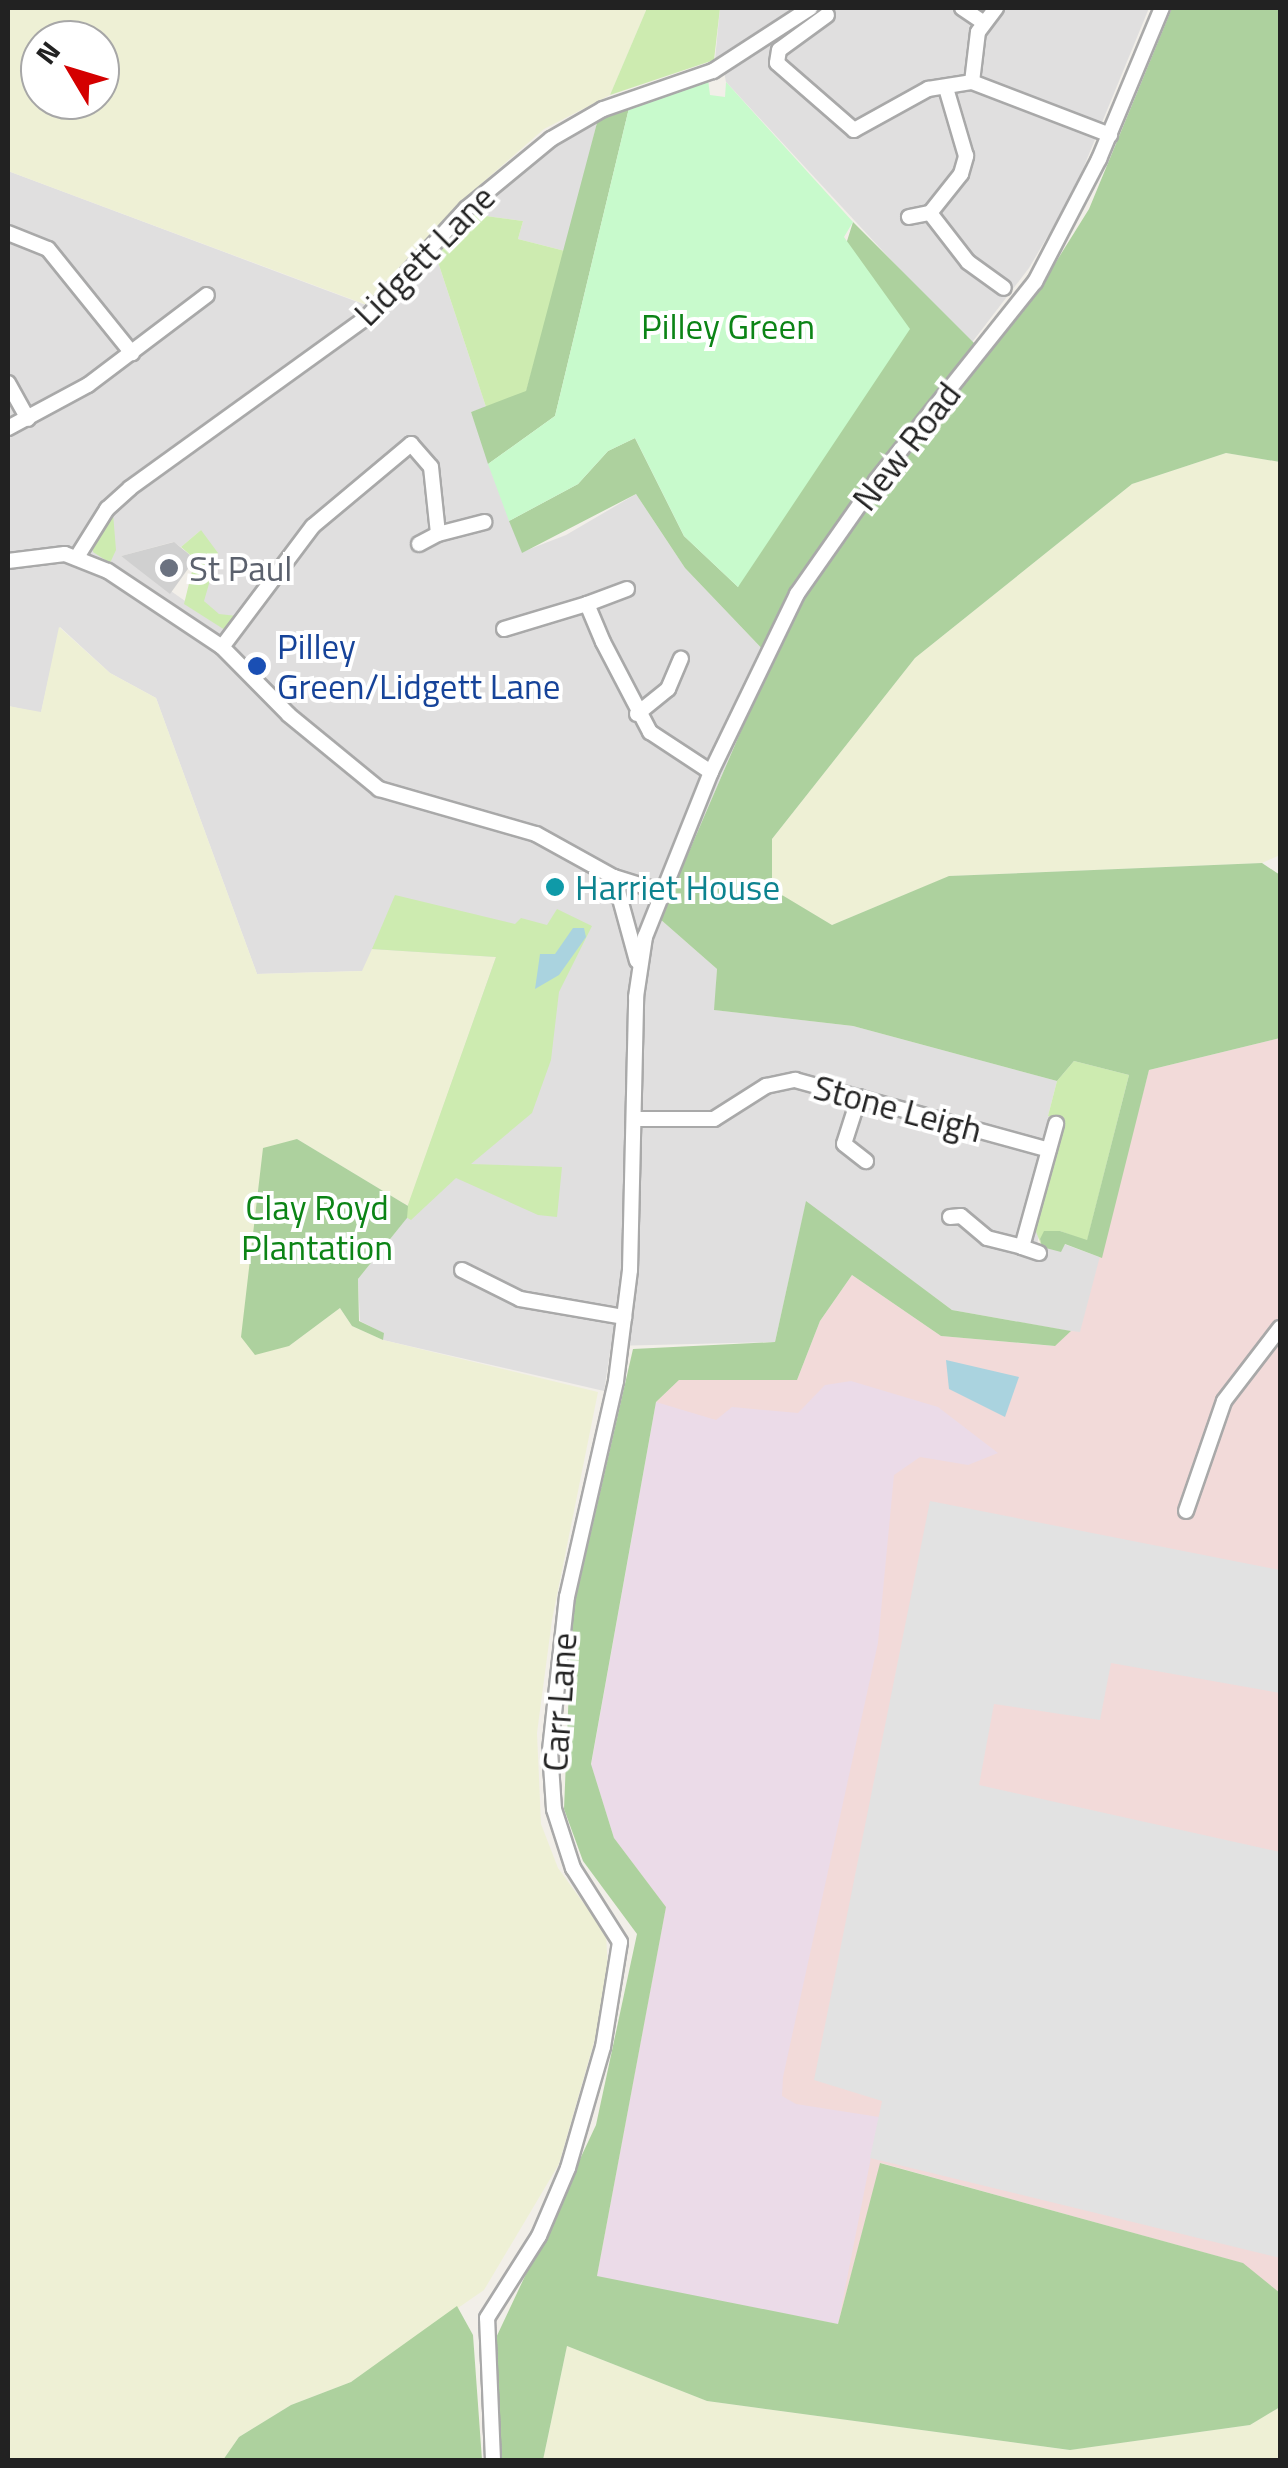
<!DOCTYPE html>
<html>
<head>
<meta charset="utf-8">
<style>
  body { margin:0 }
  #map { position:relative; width:1288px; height:2468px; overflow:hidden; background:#f2efe9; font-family:"Titillium Web",sans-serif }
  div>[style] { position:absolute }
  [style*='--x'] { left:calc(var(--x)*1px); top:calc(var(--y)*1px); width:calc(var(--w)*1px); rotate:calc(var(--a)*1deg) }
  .residential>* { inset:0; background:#e0dfdf }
  .commercial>* { inset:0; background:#f2dad9 }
  .industrial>* { inset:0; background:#ebdbe8 }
  .religious>* { inset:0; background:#d0d0d0 }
  .farmland>* { inset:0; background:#eef0d5 }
  .grass>* { inset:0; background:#cdebb0 }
  .forest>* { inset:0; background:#add19e }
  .park>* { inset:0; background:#c8facc }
  .parking>* { inset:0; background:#e2e2e2 }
  .water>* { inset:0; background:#aad3df }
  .roads { filter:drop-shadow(2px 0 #a9a9a9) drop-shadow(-2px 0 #a9a9a9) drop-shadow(0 2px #a9a9a9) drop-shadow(0 -2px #a9a9a9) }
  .minor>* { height:14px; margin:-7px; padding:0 7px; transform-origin:7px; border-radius:7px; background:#fff }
  .dots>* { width:28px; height:28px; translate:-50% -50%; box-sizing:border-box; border:5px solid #fff; border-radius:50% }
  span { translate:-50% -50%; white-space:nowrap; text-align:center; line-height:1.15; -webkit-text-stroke:8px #fff; paint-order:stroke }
  .street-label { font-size:35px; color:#222 }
  .park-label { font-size:35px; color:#0c8416 }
  .worship-label { font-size:35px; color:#5b616d }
  .left { translate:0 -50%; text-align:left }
  .transit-label { font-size:35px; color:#164399 }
  .culture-label { font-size:35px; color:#0d838f }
  .frame { position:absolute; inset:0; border:10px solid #222; pointer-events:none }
  .north { position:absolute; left:20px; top:20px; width:100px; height:100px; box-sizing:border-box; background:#fff; border:2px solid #a7a7a7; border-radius:50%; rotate:308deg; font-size:28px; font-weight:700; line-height:40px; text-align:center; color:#222 }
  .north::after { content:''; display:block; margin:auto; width:35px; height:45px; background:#d40000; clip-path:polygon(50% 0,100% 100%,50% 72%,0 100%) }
</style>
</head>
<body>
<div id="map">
  <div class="residential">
    <div style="clip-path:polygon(720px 8px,797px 8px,715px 60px)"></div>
    <div style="clip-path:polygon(819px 8px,1149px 8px,1073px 193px,1029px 268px,970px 345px,726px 82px,724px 71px)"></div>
    <div style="clip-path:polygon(598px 119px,565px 251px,518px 239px,523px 221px,471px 214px,559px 141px)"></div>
    <div style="clip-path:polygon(evenodd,8px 171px,387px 313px,435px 253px,486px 407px,471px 412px,522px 552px,566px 535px,636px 494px,685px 568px,772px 659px,660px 919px,717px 969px,715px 1010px,853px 1026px,1057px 1081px,1048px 1116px,1066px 1122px,1037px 1244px,1064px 1244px,1102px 1258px,1081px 1333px,952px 1310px,806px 1203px,775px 1342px,611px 1346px,604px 1391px,383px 1340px,383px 1333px,360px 1321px,358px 1279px,406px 1219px,362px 971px,257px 974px,156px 698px,110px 673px,60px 627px,41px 713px,8px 706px,8px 171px,201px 530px,204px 601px,225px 629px,121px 556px,173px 542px,181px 547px,201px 530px)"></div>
  </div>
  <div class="commercial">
    <div style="clip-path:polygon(1280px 1038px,1280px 2293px,1242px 2263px,881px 2163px,838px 2324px,597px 2277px,666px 1907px,614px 1838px,656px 1402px,679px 1380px,797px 1380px,820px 1321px,852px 1275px,941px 1336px,1054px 1346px,1071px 1331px,1080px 1332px,1149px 1070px)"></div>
  </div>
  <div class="industrial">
    <div style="clip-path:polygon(851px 1381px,938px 1407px,998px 1453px,968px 1465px,920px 1457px,894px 1475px,878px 1643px,783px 2077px,782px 2096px,796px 2104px,879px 2117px,838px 2324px,597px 2277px,666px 1907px,614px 1838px,591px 1765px,656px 1402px,716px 1420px,732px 1407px,798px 1413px,825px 1385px)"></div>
  </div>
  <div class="religious">
    <div style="clip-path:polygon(174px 542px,195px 559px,170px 594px,121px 556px)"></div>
  </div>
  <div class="farmland">
    <div style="clip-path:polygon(evenodd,8px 8px,647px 8px,610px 95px,544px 129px,458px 204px,367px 305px,8px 171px,8px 8px,40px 40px,100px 40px,100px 100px,40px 100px,40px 40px)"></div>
    <div style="clip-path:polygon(1226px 453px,1280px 462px,1280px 855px,1262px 863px,950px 876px,832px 925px,771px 889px,772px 839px,915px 658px,1132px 484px)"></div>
    <div style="clip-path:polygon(59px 627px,110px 673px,156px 698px,257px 974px,362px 971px,372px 949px,496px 957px,408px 1206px,297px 1139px,289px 1346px,340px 1308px,352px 1326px,383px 1340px,598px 1392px,552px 1620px,537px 1733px,541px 1824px,558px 1868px,606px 1934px,609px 1990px,559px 2164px,484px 2290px,351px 2382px,291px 2405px,239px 2437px,223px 2460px,8px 2460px,8px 706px,41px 712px)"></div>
    <div style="clip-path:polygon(567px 2346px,707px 2401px,1069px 2450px,1250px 2425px,1280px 2407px,1280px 2460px,543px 2460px)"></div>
  </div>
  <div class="grass">
    <div style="clip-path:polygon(647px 8px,720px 8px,714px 60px,610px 95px)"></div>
    <div style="clip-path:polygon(471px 214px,523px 221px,518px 239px,565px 251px,526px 392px,486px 407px,435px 253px)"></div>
    <div style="clip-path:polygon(113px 513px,116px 550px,110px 563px,93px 552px,93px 543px)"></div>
    <div style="clip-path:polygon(201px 530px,218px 553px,204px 601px,219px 614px,237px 616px,225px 630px,184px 604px,195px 559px,181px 547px)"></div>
    <div style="clip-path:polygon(395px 895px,515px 924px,521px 918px,547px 925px,557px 909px,592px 926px,559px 992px,551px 1060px,532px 1113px,471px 1164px,562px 1167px,557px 1217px,538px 1215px,456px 1178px,411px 1220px,404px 1216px,496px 957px,372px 949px)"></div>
    <div style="clip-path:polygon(1074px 1061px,1129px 1075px,1087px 1241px,1060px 1231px,1040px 1239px,1042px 1247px,1035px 1229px,1065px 1122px,1048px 1116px,1057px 1081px)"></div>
  </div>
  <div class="forest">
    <div style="clip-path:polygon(1172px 8px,1280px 8px,1280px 462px,1226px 453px,1132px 484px,915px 658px,772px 839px,772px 889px,832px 925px,949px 876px,1262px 863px,1280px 875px,1280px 1038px,1149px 1070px,1102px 1258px,1065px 1244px,1061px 1252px,1042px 1247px,1040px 1239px,1044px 1231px,1060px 1231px,1087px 1240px,1129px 1075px,1074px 1061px,1057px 1081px,853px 1026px,714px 1010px,717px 969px,660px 919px,772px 659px,685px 568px,636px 494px,522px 553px,509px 521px,578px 484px,608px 451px,635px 438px,684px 536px,738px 587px,853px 222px,985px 354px,1041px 286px,1089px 209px)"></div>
    <div style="clip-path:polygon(629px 108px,555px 416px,488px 464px,471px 412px,526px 391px,598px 119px)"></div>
    <div style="clip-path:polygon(297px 1139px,408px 1206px,407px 1218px,358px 1279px,359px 1321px,384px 1333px,383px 1340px,352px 1326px,340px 1308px,289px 1346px,255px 1355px,241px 1337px,263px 1148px)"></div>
    <div style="clip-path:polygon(806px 1201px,952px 1310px,1071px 1331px,1055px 1346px,941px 1336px,852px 1275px,820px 1321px,797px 1380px,679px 1380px,656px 1402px,591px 1764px,614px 1838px,666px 1907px,597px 2276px,838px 2324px,880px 2163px,1243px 2263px,1280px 2293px,1280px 2407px,1250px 2425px,1070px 2450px,707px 2401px,567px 2346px,543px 2460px,502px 2460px,494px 2342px,596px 2125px,637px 1934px,583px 1861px,564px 1809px,572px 1615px,633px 1349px,775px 1342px)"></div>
    <div style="clip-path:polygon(457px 2306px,473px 2335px,482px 2460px,223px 2460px,239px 2437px,291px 2405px,351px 2382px)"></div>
  </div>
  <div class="park">
    <div style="clip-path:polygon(708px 79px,710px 95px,725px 97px,726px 82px,853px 222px,844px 237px,910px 329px,738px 587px,684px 536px,635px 438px,608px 451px,578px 484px,509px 521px,488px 464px,555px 416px,629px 108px)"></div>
  </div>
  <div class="parking">
    <div style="clip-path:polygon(930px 1501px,1280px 1570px,1280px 1693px,1111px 1663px,1100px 1720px,994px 1704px,979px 1785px,1280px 1852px,1280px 2258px,870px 2158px,882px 2101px,814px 2080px)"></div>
  </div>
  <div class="water">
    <div style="clip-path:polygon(573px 928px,584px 928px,586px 937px,559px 975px,535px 989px,540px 954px,555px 954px)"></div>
    <div style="clip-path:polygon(946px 1360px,1019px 1377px,1005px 1417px,949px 1389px)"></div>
  </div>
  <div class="roads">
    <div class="minor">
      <div style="--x:962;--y:8;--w:25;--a:34"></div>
      <div style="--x:827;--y:15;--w:59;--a:143.9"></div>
      <div style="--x:779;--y:50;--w:13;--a:99"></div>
      <div style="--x:777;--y:63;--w:102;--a:41"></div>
      <div style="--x:854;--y:130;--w:85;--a:-29"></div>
      <div style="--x:928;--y:89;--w:45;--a:-9"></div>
      <div style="--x:972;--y:82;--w:148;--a:21"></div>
      <div style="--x:972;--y:82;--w:50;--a:-83.2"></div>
      <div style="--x:978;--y:32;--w:30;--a:-53"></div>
      <div style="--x:930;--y:213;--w:62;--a:52.2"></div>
      <div style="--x:968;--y:262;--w:44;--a:35.8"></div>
      <div style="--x:909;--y:217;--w:21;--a:-11"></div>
      <div style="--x:930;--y:213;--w:50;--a:-51.5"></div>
      <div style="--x:961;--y:174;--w:19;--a:-74"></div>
      <div style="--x:966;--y:156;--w:71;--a:-106.4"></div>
      <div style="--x:8;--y:233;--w:43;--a:21.8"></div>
      <div style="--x:48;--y:249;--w:134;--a:51.1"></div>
      <div style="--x:8;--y:383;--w:41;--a:60.9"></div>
      <div style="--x:8;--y:428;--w:91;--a:-28.3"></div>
      <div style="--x:88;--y:385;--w:149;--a:-37.1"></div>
      <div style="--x:419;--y:544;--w:21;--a:-28"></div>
      <div style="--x:77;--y:557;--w:57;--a:-58"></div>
      <div style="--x:107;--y:509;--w:31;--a:-42"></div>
      <div style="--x:130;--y:488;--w:292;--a:-35.8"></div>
      <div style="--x:367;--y:317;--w:147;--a:-47.5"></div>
      <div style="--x:466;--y:209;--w:110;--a:-39.5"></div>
      <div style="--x:551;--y:139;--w:60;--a:-30"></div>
      <div style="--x:603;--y:109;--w:116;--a:-19.1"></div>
      <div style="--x:713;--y:71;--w:116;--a:-33"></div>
      <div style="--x:8;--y:561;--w:57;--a:-7"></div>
      <div style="--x:65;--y:554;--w:46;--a:21.6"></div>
      <div style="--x:108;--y:571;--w:137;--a:33.7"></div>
      <div style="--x:222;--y:647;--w:95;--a:45.4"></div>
      <div style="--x:289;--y:715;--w:117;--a:39.4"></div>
      <div style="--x:379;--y:789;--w:163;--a:16"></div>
      <div style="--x:536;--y:834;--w:89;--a:28.9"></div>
      <div style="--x:614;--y:877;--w:47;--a:17.3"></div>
      <div style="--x:627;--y:589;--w:43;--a:159.4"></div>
      <div style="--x:587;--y:604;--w:41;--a:67.2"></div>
      <div style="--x:603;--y:642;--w:102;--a:62.4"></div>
      <div style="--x:650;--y:732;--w:73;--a:33.3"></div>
      <div style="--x:504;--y:629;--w:87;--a:-16.8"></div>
      <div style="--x:222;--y:647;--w:151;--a:-53.1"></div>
      <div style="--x:313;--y:526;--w:128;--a:-39.9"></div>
      <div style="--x:411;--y:444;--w:30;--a:49"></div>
      <div style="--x:431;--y:467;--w:67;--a:84"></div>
      <div style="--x:438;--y:534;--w:48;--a:-14.6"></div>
      <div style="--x:637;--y:714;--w:40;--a:-39"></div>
      <div style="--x:668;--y:689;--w:33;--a:-67"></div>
      <div style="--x:614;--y:877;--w:87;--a:74.7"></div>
      <div style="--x:859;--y:1097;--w:49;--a:107.7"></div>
      <div style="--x:844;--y:1144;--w:28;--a:38"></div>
      <div style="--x:637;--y:1119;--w:77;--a:0"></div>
      <div style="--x:714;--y:1119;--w:62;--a:-32.4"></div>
      <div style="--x:766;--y:1086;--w:30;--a:-12"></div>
      <div style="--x:795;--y:1080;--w:263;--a:15.4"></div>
      <div style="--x:950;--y:1217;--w:11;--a:-5"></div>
      <div style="--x:961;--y:1216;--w:34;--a:40"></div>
      <div style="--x:987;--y:1238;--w:36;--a:14"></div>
      <div style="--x:1039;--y:1253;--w:18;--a:-161"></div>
      <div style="--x:1022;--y:1247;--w:128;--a:-74.5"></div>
      <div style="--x:462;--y:1270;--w:65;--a:26.6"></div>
      <div style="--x:520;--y:1299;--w:106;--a:9.8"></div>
      <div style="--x:1186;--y:1511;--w:116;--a:-70.9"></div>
      <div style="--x:1224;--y:1401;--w:92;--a:-52.5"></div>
      <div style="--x:493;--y:2460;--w:142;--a:-92.4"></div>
      <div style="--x:487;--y:2318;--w:97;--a:-57.6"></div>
      <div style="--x:539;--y:2236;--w:74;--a:-66.9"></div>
      <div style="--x:568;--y:2168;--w:126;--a:-73.9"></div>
      <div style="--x:603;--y:2047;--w:106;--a:-80.8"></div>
      <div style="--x:620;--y:1942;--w:88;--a:-122.4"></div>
      <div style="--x:573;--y:1868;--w:62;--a:-107.9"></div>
      <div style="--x:554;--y:1809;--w:59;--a:-93.9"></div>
      <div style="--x:550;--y:1750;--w:154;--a:-83.7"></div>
      <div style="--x:567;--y:1597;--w:221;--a:-77.2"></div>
      <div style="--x:616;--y:1381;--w:112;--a:-82.8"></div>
      <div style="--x:630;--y:1270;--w:273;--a:-88.7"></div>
      <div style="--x:636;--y:997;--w:61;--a:-81.5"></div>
      <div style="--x:645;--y:937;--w:178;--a:-68.2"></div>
      <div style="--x:711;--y:772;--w:198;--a:-64.2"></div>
      <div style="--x:797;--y:594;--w:138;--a:-55"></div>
      <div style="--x:876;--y:481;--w:255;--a:-51.4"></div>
      <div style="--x:1035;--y:282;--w:139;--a:-62.5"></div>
      <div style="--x:1099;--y:159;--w:164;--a:-67.4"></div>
    </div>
  </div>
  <div class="dots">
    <div style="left:169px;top:568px;background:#6b7280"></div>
    <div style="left:257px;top:666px;background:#1a4fb4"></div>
    <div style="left:555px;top:887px;background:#0f9aa8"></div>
  </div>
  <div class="street-label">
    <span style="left:424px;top:255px;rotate:-45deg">Lidgett Lane</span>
    <span style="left:906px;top:446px;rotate:-52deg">New Road</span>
    <span style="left:898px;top:1108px;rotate:15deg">Stone Leigh</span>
    <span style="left:559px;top:1702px;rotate:-86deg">Carr Lane</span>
  </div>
  <div class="park-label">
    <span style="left:728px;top:326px">Pilley Green</span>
    <span style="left:317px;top:1227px">Clay Royd<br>Plantation</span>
  </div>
  <div class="worship-label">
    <span class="left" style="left:189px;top:568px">St Paul</span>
  </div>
  <div class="transit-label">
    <span class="left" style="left:277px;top:666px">Pilley<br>Green/Lidgett Lane</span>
  </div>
  <div class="culture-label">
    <span class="left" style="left:575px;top:887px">Harriet House</span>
  </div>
  <div class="frame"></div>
  <div class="north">N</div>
</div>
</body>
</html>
